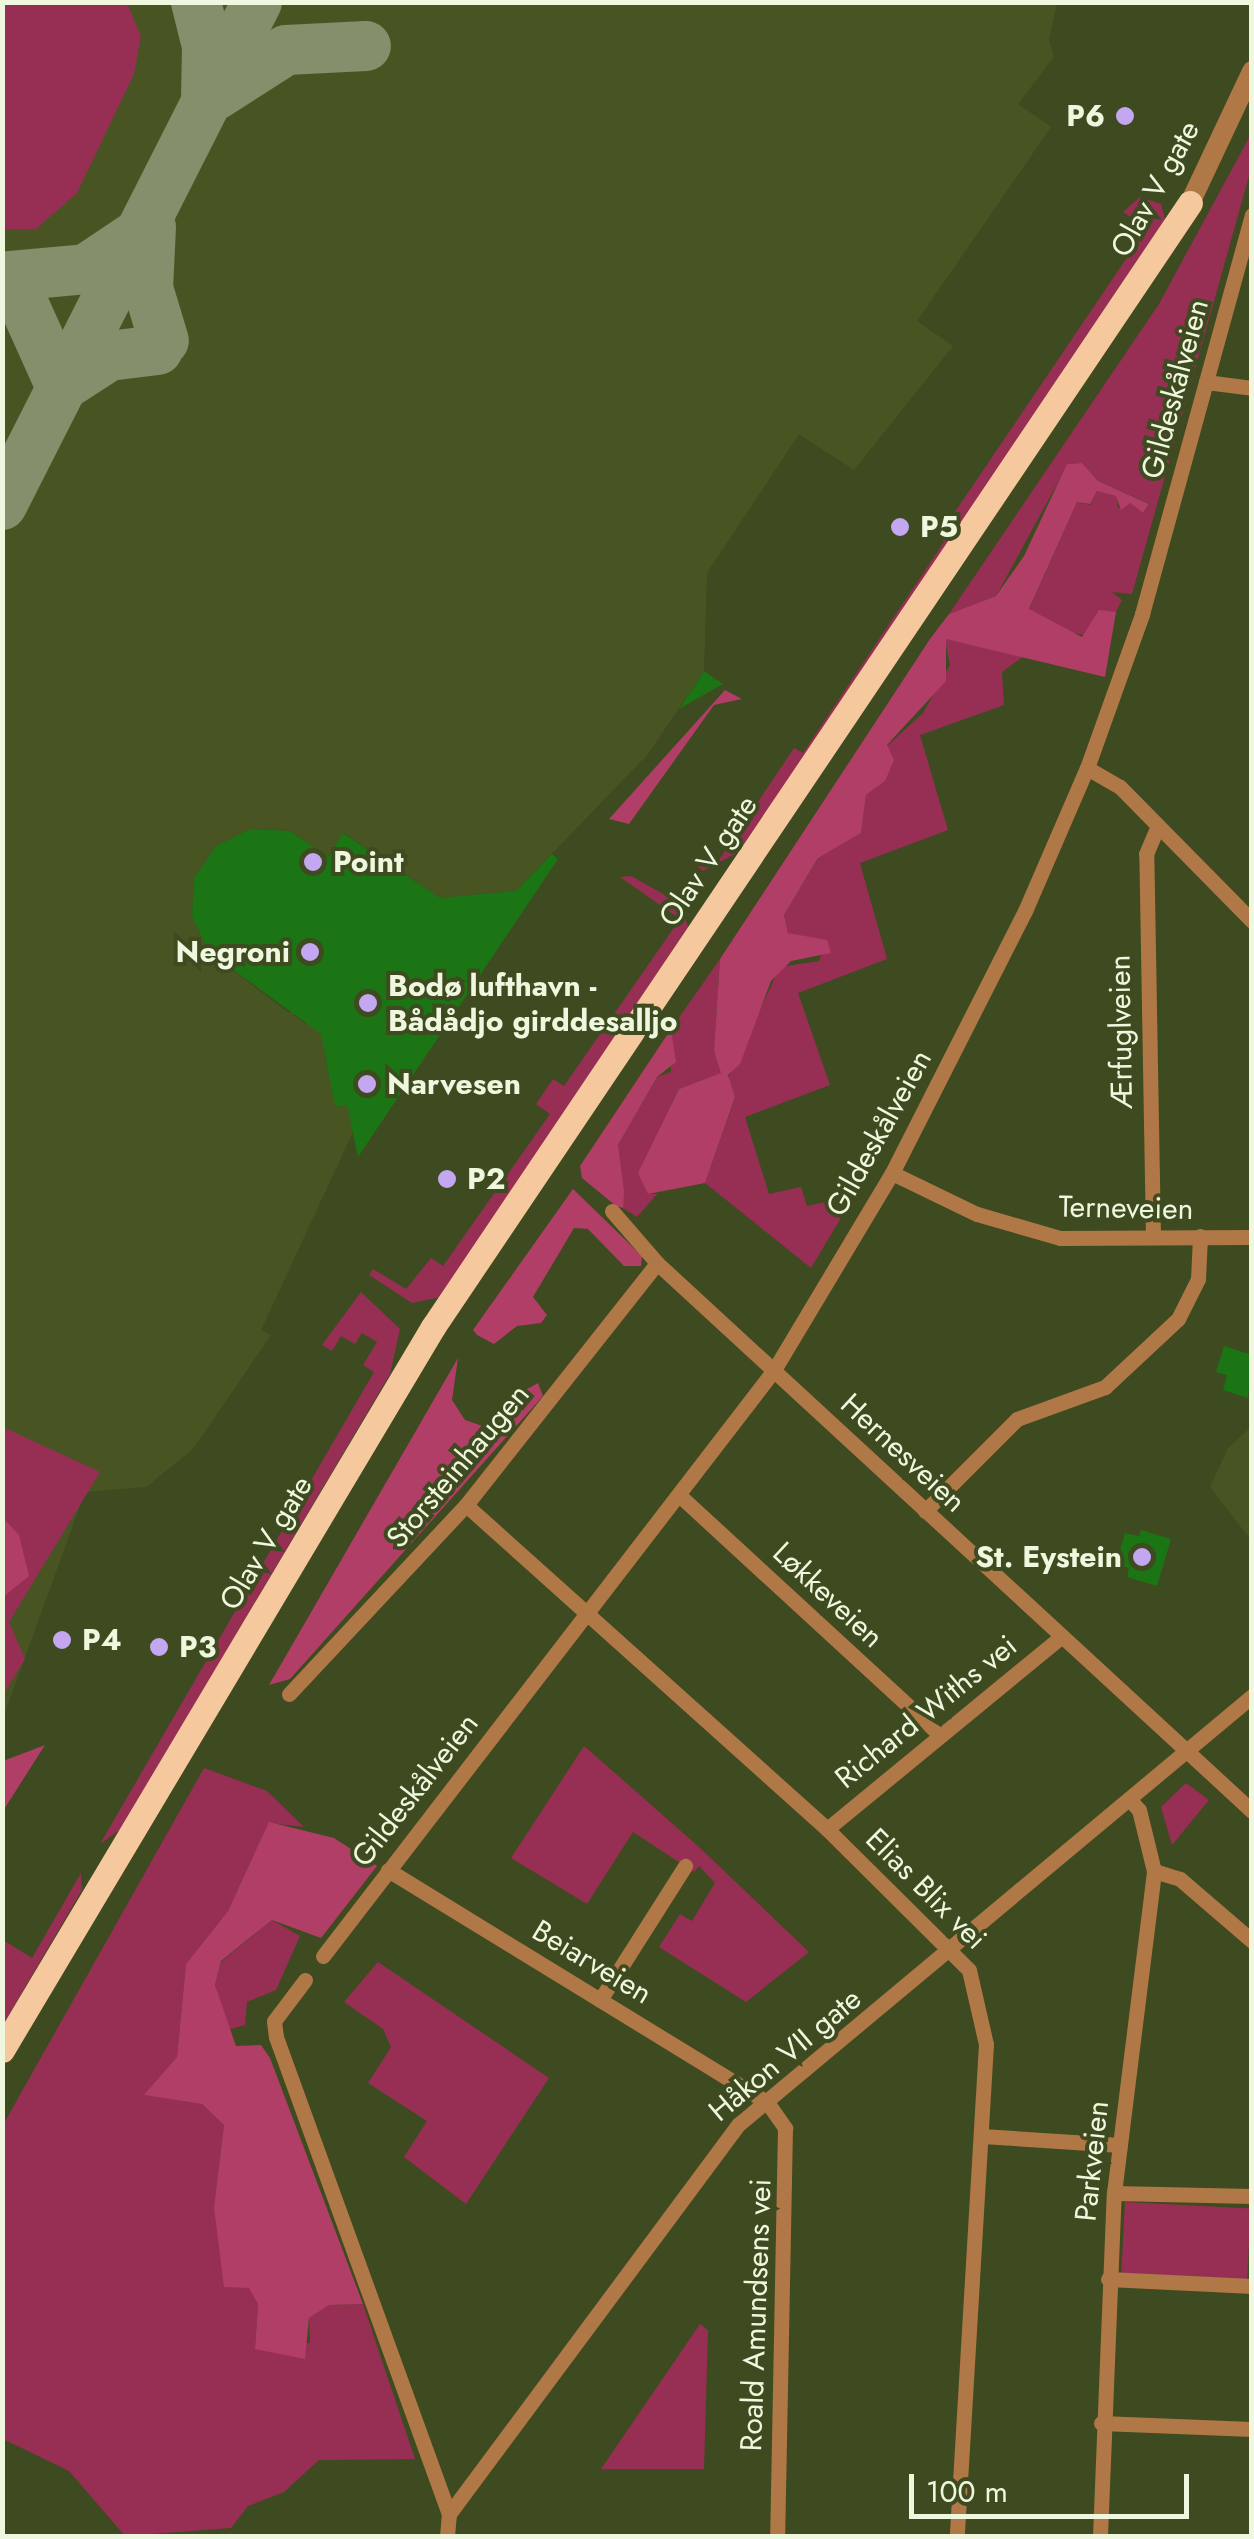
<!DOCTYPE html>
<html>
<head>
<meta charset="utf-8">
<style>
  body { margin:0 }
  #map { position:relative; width:1254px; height:2539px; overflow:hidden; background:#3e4a1f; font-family:Jost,sans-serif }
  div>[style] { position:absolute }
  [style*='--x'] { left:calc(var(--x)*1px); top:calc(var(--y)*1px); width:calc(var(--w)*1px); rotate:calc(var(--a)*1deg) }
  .built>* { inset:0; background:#485523 }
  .green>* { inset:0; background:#972f55; transform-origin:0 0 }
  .forest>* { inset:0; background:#b13e67 }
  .taxiway>* { height:50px; margin:-25px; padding:0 25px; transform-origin:25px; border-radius:25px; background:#848f6b }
  .building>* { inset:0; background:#1c7514 }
  .minor>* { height:15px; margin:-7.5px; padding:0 7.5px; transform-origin:7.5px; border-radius:7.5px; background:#af7846 }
  .tertiary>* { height:20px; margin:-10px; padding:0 10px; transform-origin:10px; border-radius:10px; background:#af7846 }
  .trunk>* { height:25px; margin:-12.5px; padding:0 12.5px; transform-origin:12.5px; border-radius:12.5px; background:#f6c89e }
  .dots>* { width:28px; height:28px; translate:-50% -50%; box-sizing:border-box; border:5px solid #3e4a1f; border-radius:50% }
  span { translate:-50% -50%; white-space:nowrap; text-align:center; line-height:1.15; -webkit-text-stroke:8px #3e4a1f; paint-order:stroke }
  .poi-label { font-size:30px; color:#eff7de; font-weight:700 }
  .right { translate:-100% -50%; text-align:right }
  .left { translate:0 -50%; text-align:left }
  .street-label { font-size:30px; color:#eff7de }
  .frame { position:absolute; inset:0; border:5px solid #eff7de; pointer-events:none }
  .scale { position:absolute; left:909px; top:2474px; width:280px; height:45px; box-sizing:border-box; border:5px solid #eff7de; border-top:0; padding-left:12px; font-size:30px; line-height:35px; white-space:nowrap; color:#eff7de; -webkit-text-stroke:8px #3e4a1f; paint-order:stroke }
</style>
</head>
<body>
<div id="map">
  <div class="built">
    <div style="clip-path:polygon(3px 3px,1057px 3px,1049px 40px,1054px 57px,1018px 104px,1051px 127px,917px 321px,953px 346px,854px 470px,799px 434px,707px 573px,704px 671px,648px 754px,516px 891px,440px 898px,344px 833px,327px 857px,291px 831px,252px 829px,216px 846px,194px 878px,192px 917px,209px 952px,289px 1013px,297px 1008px,293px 1015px,306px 1024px,328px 1029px,323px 1044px,335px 1107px,347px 1105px,353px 1132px,261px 1330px,271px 1335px,193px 1449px,146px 1487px,85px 1492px,3px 1718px)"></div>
    <div style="clip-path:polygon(1251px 1427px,1251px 1540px,1210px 1487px,1228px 1448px)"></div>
  </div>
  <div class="green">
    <div style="clip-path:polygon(2px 3px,127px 3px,141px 36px,134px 74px,77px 193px,36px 229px,3px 229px)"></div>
    <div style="clip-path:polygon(1251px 134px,1251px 169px,1132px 594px,1112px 592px,1122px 600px,1116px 612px,1093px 622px,1088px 636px,1060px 630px,1029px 610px,1077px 502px,1090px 505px,1097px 491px,1117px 496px,1118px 508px,1130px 503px,1143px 513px,1150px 504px,1098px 481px,1082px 463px,1068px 464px,996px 596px,949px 614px,1159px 304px)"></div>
    <div style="clip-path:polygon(1140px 197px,1161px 204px,1165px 219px,744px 849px,703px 871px,697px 866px,719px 860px,794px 748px,803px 753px,944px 542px,938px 537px,1147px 228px,1123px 212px)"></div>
    <div style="clip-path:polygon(945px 639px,1025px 655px,1002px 672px,1004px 705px,920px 735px,948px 830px,860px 863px,887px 959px,798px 993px,830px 1085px,745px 1117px,769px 1194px,801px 1187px,807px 1206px,854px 1196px,811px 1268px,705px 1183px,735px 1098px,725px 1085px,780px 967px,819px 961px,827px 941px,788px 933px,784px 915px,819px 857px,861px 833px,866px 795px,885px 781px,887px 746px,923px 713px,950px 665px)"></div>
    <div style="clip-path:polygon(631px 876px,681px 904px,688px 927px,441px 1297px,412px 1303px,369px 1275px,373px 1269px,406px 1289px,431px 1258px,443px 1266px,550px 1114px,536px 1104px,553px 1079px,564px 1086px,680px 919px,620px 877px)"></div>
    <div style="clip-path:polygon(720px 959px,714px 1051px,722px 1073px,679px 1089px,652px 1145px,648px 1194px,657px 1194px,637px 1217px,623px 1208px,618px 1145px,657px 1077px,671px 1072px,671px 1029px)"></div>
    <div style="clip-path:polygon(361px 1292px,400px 1329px,390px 1374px,121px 1829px,100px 1844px,374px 1372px,363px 1365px,377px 1342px,362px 1333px,355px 1344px,341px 1336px,332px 1351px,322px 1345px)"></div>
    <div style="clip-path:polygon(3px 1427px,100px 1472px,9px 1622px,25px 1659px,3px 1695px)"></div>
    <div style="clip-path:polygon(584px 1746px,699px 1847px,809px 1952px,746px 2002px,659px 1947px,680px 1914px,692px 1921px,715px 1883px,699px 1866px,694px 1872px,633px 1832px,587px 1904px,511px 1858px)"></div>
    <div style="clip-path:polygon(204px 1768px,267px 1791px,304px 1827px,269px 1823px,228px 1911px,186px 1964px,177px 2057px,145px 2095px,202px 2104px,224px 2125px,214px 2207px,258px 2305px,255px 2348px,310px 2343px,309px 2318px,329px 2305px,363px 2304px,415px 2459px,319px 2460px,284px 2492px,248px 2506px,231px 2528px,125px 2536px,69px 2471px,3px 2439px,3px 2125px)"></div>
    <div style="clip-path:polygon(1186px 1783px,1209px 1800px,1172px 1845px,1161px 1807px)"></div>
    <div style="clip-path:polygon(81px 1873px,82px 1890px,3px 2025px,3px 1940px,32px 1958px)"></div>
    <div style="clip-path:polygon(272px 1920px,300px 1936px,276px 1990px,247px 2002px,245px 2025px,227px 2030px,215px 1985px,221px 1962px)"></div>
    <div style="clip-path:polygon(378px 1962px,549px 2078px,466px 2204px,404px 2157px,427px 2121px,368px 2083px,391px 2047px,383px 2029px,344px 2002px)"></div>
    <div style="left:1125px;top:2202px;width:126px;height:71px;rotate:3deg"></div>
    <div style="clip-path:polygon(700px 2324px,708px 2330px,704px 2469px,601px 2469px)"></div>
  </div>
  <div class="forest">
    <div style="clip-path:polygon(1082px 463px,1098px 481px,1149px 504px,1143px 513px,1130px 503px,1121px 510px,1116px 496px,1097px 491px,1090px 504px,1077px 502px,1029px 609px,1082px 637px,1099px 610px,1116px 612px,1105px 677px,946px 639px,946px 681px,887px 745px,894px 760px,885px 781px,866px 795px,861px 833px,818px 858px,784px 915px,788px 933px,827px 940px,831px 953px,791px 961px,771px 981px,740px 1064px,728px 1075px,735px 1097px,705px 1183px,648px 1194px,638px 1173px,679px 1089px,721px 1073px,714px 1051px,720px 959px,930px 639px,949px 614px,996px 596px,1024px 556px,1067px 464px)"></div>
    <div style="clip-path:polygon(725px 690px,742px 699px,714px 705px,629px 824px,609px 819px)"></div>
    <div style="clip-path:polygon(671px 1029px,676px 1062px,657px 1077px,618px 1145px,624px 1192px,623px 1208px,616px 1206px,582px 1178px,580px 1166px)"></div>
    <div style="clip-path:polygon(573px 1189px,642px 1256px,641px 1266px,624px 1266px,588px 1229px,574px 1228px,533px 1297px,547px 1315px,541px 1323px,517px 1326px,494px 1344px,477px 1335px,473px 1330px)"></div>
    <div style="clip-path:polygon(458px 1358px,452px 1400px,465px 1420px,488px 1428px,527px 1389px,538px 1383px,543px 1396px,290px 1679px,269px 1685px)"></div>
    <div style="clip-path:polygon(3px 1518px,19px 1535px,29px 1576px,3px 1597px)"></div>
    <div style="clip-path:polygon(45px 1745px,3px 1811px,3px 1761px)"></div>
    <div style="clip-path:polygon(269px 1822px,334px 1838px,377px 1866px,321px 1938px,272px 1920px,221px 1961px,215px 1985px,236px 2046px,261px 2045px,270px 2058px,363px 2304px,329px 2305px,309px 2318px,305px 2359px,255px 2349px,258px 2304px,249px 2288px,224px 2287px,214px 2207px,224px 2125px,202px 2104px,144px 2095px,177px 2057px,186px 1964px,228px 1911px)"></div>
  </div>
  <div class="taxiway">
    <div style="--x:196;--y:2;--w:45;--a:76"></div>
    <div style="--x:207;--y:46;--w:50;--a:91.1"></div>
    <div style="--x:216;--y:95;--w:83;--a:-32.7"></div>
    <div style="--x:286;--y:50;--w:80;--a:-2.9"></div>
    <div style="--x:151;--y:227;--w:61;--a:92.8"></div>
    <div style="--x:148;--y:288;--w:55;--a:73.2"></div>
    <div style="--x:11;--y:276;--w:122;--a:65.8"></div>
    <div style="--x:61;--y:387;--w:57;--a:-32.9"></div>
    <div style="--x:109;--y:356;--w:49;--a:-7"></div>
    <div style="--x:11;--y:276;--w:75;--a:-5.3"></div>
    <div style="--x:86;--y:269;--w:61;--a:-33.7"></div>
    <div style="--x:2;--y:505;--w:564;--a:-63.12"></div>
  </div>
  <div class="building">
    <div style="clip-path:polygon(704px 671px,723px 684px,679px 709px)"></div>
    <div style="clip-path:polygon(251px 829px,290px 831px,328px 857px,343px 833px,440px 898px,516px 891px,552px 854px,558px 859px,358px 1157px,347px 1105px,335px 1107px,321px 1034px,209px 952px,192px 917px,194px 878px,216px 846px)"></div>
    <div style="clip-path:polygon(1224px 1346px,1252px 1355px,1248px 1398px,1223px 1390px,1227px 1375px,1216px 1372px)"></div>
    <div style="clip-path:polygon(1141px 1530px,1171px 1539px,1157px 1586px,1127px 1577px,1129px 1568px,1116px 1564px,1125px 1533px,1139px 1536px)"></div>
  </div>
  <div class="minor">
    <div style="--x:1206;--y:382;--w:46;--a:7.4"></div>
    <div style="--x:1087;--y:768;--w:38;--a:30"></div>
    <div style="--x:1120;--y:787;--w:188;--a:45.4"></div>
    <div style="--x:892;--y:1173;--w:94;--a:25.8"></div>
    <div style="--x:977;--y:1214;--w:86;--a:16.1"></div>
    <div style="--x:1060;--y:1238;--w:192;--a:-0.3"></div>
    <div style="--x:612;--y:1211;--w:69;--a:49.1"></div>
    <div style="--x:657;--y:1263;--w:809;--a:42.65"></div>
    <div style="--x:1153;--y:1237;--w:383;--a:-91"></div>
    <div style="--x:1146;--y:854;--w:28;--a:-67"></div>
    <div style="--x:679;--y:1495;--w:355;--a:42.6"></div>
    <div style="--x:466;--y:1505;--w:485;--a:41.9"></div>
    <div style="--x:827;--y:1829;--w:200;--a:44.8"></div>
    <div style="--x:969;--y:1970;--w:76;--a:77.1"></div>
    <div style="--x:986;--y:2044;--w:493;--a:93.4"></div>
    <div style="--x:925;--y:1511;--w:130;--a:-45"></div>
    <div style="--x:1017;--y:1419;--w:94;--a:-20"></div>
    <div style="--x:1105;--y:1387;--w:100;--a:-43"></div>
    <div style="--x:1178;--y:1319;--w:45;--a:-63.4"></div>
    <div style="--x:1198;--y:1279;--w:43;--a:-87.3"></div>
    <div style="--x:289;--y:1694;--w:259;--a:-46.9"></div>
    <div style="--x:466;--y:1505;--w:308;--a:-51.7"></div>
    <div style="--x:827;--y:1829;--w:303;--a:-39.4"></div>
    <div style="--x:388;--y:1870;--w:444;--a:31.5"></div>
    <div style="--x:767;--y:2102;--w:32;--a:55"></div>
    <div style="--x:785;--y:2128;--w:408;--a:91.1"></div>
    <div style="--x:1154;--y:1871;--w:27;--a:17"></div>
    <div style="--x:1180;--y:1879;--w:95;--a:40.7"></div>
    <div style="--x:323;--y:1956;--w:739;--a:-52.42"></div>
    <div style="--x:774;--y:1370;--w:230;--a:-59.1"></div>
    <div style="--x:892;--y:1173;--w:294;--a:-63.1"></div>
    <div style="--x:1025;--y:911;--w:156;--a:-66.6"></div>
    <div style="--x:1087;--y:768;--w:164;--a:-70.3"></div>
    <div style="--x:1142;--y:614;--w:414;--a:-74.6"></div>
    <div style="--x:305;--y:1980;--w:51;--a:127.1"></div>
    <div style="--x:274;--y:2021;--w:16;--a:83"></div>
    <div style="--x:276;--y:2037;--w:507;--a:70.07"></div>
    <div style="--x:600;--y:2000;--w:159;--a:-57.6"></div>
    <div style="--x:982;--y:2136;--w:138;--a:3.7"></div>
    <div style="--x:1114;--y:2193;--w:138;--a:1.2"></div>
    <div style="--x:1108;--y:2279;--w:144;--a:2.8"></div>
    <div style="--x:1101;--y:2423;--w:151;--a:2.3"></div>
    <div style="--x:447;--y:2536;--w:22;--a:-85"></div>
    <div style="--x:449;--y:2514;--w:486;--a:-53.4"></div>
    <div style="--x:739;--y:2124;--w:668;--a:-39.84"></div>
    <div style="--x:1100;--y:2536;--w:343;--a:-87.7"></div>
    <div style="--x:1114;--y:2193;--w:324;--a:-82.9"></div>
    <div style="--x:1154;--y:1871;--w:63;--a:-103.8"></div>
    <div style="--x:1139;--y:1810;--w:15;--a:-132"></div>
  </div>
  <div class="tertiary">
    <div style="--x:1190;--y:203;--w:146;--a:-64.8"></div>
  </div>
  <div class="trunk">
    <div style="--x:2;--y:2050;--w:842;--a:-59.2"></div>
    <div style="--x:433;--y:1327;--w:1355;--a:-56.04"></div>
  </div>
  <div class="dots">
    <div style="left:1125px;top:116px;background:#c4a7f1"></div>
    <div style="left:900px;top:527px;background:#c4a7f1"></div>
    <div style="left:313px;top:862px;background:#c4a7f1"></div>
    <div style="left:310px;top:952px;background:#c4a7f1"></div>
    <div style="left:368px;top:1003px;background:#c4a7f1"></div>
    <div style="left:367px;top:1084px;background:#c4a7f1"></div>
    <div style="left:447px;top:1179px;background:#c4a7f1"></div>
    <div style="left:1142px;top:1557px;background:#c4a7f1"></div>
    <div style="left:62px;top:1640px;background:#c4a7f1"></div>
    <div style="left:159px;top:1647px;background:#c4a7f1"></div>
  </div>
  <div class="poi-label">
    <span class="right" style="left:1105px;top:116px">P6</span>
    <span class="left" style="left:920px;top:527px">P5</span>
    <span class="left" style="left:333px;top:862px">Point</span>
    <span class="right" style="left:290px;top:952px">Negroni</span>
    <span class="left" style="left:388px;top:1003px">Bodø lufthavn -<br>Bådådjo girddesalljo</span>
    <span class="left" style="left:387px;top:1084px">Narvesen</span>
    <span class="left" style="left:467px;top:1179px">P2</span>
    <span class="right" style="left:1122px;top:1557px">St. Eystein</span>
    <span class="left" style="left:82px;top:1640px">P4</span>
    <span class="left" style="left:179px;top:1647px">P3</span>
  </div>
  <div class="street-label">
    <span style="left:1155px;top:189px;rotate:-61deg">Olav V gate</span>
    <span style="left:1175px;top:389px;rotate:-75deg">Gildeskålveien</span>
    <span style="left:708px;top:861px;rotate:-56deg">Olav V gate</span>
    <span style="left:1121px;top:1032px;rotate:-91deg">Ærfuglveien</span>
    <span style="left:879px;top:1133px;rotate:-61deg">Gildeskålveien</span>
    <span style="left:1126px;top:1208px;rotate:1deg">Terneveien</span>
    <span style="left:903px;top:1453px;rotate:43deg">Hernesveien</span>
    <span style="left:458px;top:1466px;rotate:-50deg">Storsteinhaugen</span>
    <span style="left:266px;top:1543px;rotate:-59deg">Olav V gate</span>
    <span style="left:828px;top:1595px;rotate:43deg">Løkkeveien</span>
    <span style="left:926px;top:1712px;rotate:-39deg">Richard Withs vei</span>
    <span style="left:415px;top:1790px;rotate:-52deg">Gildeskålveien</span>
    <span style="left:926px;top:1889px;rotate:45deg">Elias Blix vei</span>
    <span style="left:592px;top:1962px;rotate:31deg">Beiarveien</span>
    <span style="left:785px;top:2055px;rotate:-40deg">Håkon VII gate</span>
    <span style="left:1092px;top:2161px;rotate:-84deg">Parkveien</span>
    <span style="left:756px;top:2315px;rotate:-88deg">Roald Amundsens vei</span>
  </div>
  <div class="frame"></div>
  <div class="scale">100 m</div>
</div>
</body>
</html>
